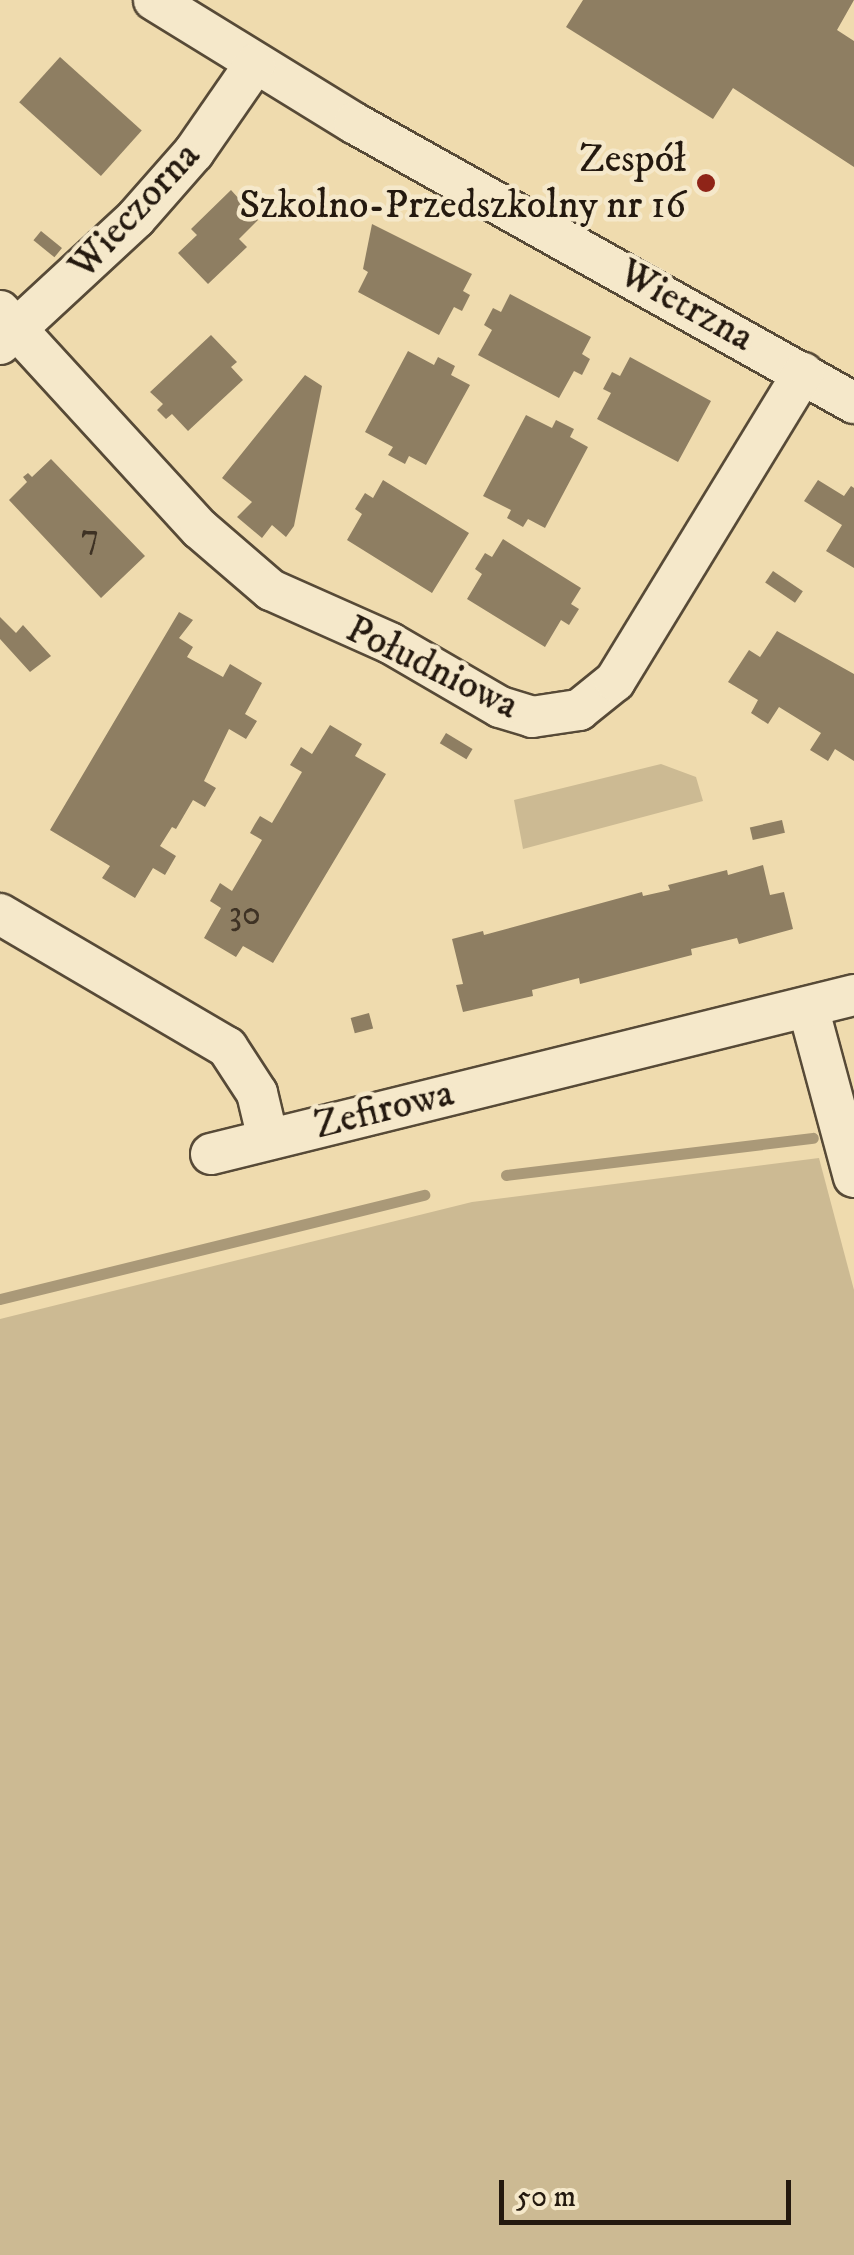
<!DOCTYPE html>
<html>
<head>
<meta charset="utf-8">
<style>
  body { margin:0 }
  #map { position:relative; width:854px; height:2255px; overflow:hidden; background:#efdbae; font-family:"IM FELL DW Pica",serif }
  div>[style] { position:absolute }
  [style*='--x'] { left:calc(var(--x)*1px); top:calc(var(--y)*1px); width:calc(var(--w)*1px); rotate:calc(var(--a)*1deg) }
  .green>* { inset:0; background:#ccba93 }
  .stream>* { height:11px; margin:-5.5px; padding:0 5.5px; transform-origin:5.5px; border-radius:5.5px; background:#aa9978 }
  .building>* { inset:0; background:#8e7e62; transform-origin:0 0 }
  .roads { filter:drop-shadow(2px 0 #574a37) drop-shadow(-2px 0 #574a37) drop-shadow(0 2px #574a37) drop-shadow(0 -2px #574a37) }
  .minor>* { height:40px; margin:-20px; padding:0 20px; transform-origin:20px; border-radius:20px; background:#f5e8ca }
  .dots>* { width:28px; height:28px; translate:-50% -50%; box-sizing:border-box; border:5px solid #f5e8ca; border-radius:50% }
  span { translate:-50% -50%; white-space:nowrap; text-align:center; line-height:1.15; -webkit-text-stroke:9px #f5e8ca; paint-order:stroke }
  .number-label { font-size:35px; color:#3e3224 }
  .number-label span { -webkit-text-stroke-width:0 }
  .poi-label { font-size:40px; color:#24190f }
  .right { translate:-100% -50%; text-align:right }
  .street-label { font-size:40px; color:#24190f }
  .scale { position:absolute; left:499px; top:2180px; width:292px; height:45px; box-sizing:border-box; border:5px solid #24190f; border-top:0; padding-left:12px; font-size:30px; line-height:35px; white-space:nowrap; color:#24190f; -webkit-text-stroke:8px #f5e8ca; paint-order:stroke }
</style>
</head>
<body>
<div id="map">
  <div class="green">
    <div style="clip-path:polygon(661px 764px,696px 777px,703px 801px,523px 849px,514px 800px)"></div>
    <div style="clip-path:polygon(819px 1158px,854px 1290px,854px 2255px,0 2255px,0 1319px,472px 1202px)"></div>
  </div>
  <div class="stream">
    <div style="--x:506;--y:1175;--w:309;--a:-6.9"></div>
    <div style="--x:0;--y:1299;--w:437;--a:-13.8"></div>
  </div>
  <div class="building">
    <div style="clip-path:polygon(583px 0,854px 0,837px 30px,854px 41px,854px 167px,733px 88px,713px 119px,566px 27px)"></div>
    <div style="left:60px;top:57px;width:110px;height:61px;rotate:42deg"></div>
    <div style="clip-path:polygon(231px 190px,258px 220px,239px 239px,247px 247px,208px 284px,178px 253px,197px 235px,191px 229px)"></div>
    <div style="clip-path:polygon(372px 224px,472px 274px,463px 291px,470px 295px,462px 311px,454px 307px,439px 335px,358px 292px,368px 272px,363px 269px)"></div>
    <div style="left:41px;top:231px;width:27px;height:12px;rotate:39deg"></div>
    <div style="clip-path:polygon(510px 294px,591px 337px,582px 354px,590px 359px,582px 375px,574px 371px,559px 398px,478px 355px,492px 330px,484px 325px,493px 308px,501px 312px)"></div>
    <div style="clip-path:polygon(211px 335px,237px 362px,231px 367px,243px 380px,188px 431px,172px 414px,166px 419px,157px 410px,163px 404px,150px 392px)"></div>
    <div style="clip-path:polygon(408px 351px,434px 365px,438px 357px,455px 366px,451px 375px,470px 385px,426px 465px,409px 456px,405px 464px,388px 455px,393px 447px,365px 432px)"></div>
    <div style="clip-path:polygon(630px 357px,711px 401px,678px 462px,597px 419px,611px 393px,603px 389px,612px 372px,620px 376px)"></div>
    <div style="clip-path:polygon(305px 375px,322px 386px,294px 526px,286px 537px,272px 525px,262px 538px,237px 517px,252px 502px,222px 478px)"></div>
    <div style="clip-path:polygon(526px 415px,552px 428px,556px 420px,574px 429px,570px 437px,588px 447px,545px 528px,528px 519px,523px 527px,507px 518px,511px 510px,483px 496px)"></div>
    <div style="clip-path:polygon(51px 459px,145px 556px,101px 598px,9px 500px,27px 482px,23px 477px,28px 473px,32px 477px)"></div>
    <div style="clip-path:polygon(383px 480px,469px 533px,432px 593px,347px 540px,362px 514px,355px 509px,365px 493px,373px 498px)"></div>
    <div style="clip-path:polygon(818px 480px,844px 496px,851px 486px,854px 488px,854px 568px,826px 551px,842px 525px,804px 501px)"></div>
    <div style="clip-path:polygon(503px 539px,581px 588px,571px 604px,579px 609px,569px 625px,561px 620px,545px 647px,467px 599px,482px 574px,475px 569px,485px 553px,492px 557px)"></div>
    <div style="left:773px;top:571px;width:36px;height:14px;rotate:34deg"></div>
    <div style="clip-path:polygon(179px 612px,193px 620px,179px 638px,193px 647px,187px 657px,223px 677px,230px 664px,262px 683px,245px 714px,257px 721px,246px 739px,229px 729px,204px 781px,216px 788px,205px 807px,193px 800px,176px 829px,172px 827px,160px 846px,176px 856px,165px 875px,153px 868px,135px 898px,102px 878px,110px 866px,50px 830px)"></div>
    <div style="clip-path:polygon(0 617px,16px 633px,23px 625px,51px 656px,30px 672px,0 639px)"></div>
    <div style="clip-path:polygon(777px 631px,854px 674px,854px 761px,835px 749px,828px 761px,810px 750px,821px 733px,779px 707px,768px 724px,751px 713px,758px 700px,728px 682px,749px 650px,760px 657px)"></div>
    <div style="clip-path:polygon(330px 725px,362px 744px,355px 756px,386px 774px,273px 963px,243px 946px,236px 957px,204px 938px,221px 908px,210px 901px,220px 883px,232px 891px,262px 840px,250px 833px,255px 824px,260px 816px,272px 823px,302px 772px,290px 765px,295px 757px,301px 747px,312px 754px)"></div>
    <div style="left:446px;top:733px;width:31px;height:12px;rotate:31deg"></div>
    <div style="left:782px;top:820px;width:13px;height:33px;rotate:77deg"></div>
    <div style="clip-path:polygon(763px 865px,770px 895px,784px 892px,793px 929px,739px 944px,737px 938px,691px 949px,692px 955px,580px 984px,579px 978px,532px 990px,533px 996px,463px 1012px,456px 985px,463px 984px,452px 939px,483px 931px,484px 935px,642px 892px,643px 896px,670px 890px,668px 885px,727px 870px,728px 875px)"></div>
    <div style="left:369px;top:1013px;width:16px;height:19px;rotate:75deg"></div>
  </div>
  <div class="roads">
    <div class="minor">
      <div style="--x:154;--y:0;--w:235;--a:31.6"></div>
      <div style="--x:354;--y:123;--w:573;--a:29.25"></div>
      <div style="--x:0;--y:311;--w:296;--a:47.5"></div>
      <div style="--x:200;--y:529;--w:94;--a:40.7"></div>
      <div style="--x:271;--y:590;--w:130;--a:24"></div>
      <div style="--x:390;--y:643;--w:127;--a:30.2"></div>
      <div style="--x:500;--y:707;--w:34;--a:17"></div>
      <div style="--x:532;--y:717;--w:48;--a:-8.5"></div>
      <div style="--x:579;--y:710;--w:46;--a:-38.9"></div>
      <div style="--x:615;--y:681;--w:361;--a:-58.6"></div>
      <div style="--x:0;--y:344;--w:185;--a:-42.8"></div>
      <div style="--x:136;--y:218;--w:88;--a:-48.7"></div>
      <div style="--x:194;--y:152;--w:107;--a:-55.3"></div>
      <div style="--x:0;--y:914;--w:263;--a:30.4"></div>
      <div style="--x:227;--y:1047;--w:55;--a:56.9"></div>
      <div style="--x:257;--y:1093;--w:47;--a:76.6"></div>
      <div style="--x:808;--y:1007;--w:176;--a:74.9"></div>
      <div style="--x:211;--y:1154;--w:662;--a:-13.89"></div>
    </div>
  </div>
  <div class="dots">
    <div style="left:706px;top:183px;background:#8f2418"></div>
  </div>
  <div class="number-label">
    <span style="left:90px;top:537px">7</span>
    <span style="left:245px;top:914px">30</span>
  </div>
  <div class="poi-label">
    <span class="right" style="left:686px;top:183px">Zespół<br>Szkolno-Przedszkolny nr 16</span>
  </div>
  <div class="street-label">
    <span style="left:135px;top:211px;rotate:-47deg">Wieczorna</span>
    <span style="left:686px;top:306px;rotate:29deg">Wietrzna</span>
    <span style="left:432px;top:668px;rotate:26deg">Południowa</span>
    <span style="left:384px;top:1110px;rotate:-14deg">Zefirowa</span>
  </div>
  <div class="scale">50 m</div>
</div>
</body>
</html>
